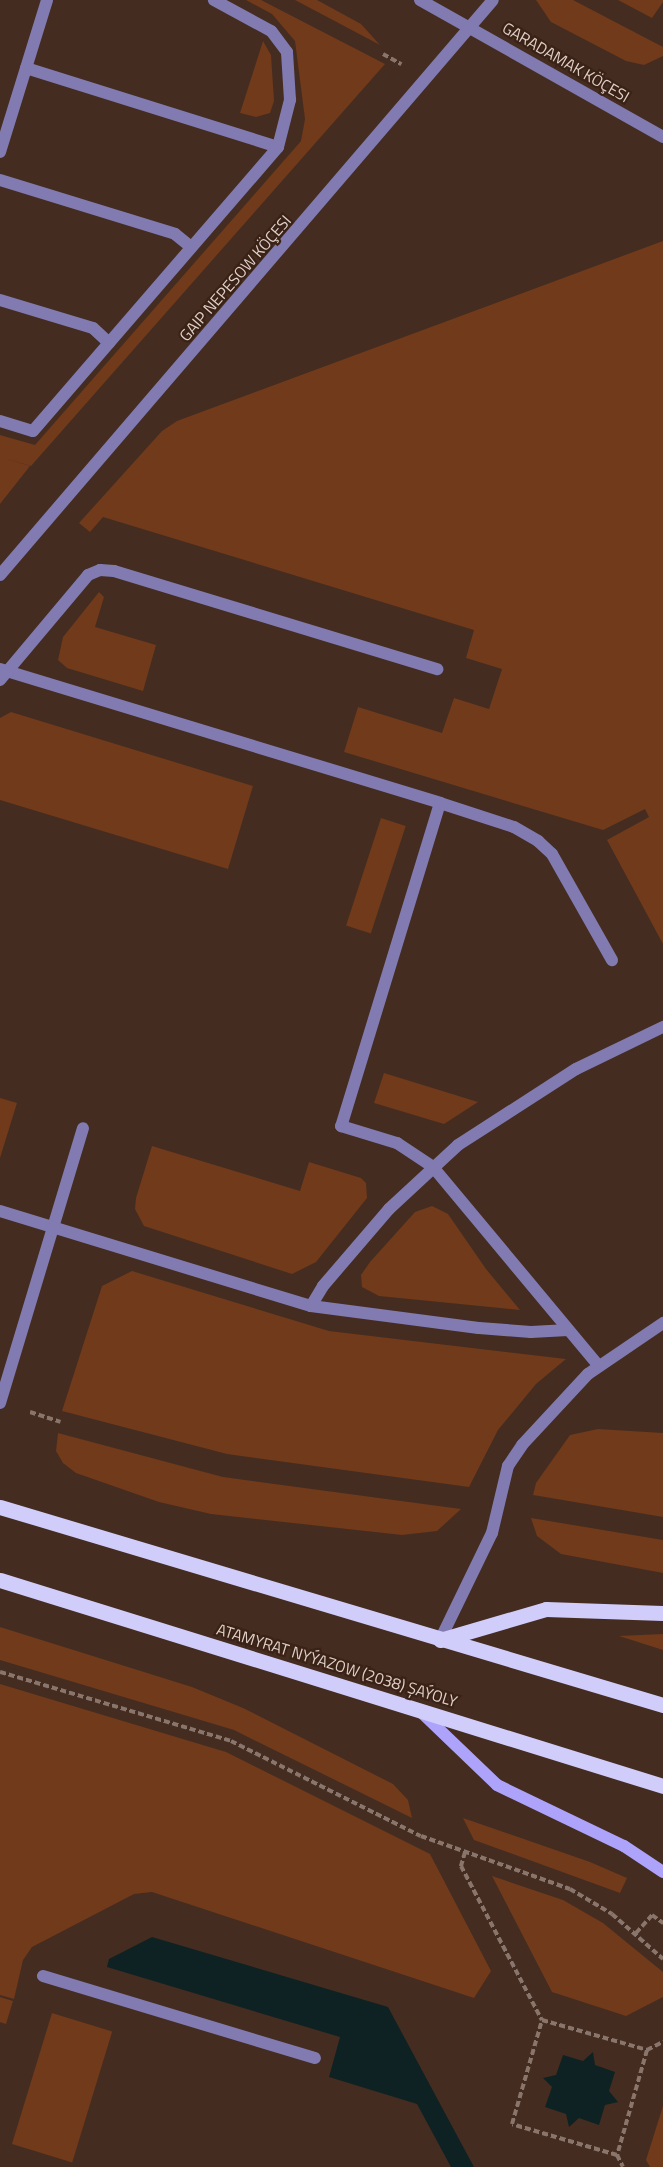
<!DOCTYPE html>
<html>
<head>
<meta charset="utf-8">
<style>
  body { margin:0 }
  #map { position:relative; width:663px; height:2167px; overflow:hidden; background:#442c20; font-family:"Titillium Web",sans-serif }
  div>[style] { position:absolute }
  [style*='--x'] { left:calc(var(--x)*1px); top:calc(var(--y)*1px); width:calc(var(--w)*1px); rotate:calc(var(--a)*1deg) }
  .green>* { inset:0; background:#703a1b; transform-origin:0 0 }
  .water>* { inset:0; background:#0f2223 }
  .path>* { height:4px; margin-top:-2px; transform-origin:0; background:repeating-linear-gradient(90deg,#89756b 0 6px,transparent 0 9px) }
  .service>* { height:12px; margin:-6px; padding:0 6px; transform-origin:6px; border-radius:6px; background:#817bb2 }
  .minor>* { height:12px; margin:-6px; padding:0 6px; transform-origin:6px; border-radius:6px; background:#817bb2 }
  .secondary>* { height:12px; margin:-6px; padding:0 6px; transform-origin:6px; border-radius:6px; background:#ada3fa }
  .primary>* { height:15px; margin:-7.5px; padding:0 7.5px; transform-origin:7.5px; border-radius:7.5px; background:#d1cdfb }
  span { translate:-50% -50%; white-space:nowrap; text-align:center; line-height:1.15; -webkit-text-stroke:4.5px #3a2216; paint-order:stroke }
  .street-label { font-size:16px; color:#dfcfc7 }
</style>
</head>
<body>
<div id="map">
  <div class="green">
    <div style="clip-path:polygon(246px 0,261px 0,385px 64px,31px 466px,4px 458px,30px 466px,0 504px,0 435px,35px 445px,301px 141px,305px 119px,295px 41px,272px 14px)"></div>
    <div style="clip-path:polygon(295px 0,317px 0,361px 24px,380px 45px)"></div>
    <div style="clip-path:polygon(536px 0,573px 0,663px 47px,663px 56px,644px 65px,626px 61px,551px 22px)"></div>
    <div style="clip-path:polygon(618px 0,663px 0,663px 2px,652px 18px)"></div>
    <div style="clip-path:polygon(263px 41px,271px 55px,274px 101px,270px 113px,256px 117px,240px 113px)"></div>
    <div style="clip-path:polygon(663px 241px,663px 944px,607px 840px,649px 817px,645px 809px,603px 830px,344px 752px,358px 707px,442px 733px,454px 698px,489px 709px,502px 669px,466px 658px,474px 630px,103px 517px,90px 532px,79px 523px,162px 431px,177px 421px)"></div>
    <div style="clip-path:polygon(99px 592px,104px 597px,95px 627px,156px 645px,143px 691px,67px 668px,58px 660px,63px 637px)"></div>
    <div style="clip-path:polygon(11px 712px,253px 786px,228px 869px,0 800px,0 718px)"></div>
    <div style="left:381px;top:818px;width:26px;height:113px;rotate:18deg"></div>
    <div style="clip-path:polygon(384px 1073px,478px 1102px,444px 1124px,374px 1103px)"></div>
    <div style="clip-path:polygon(0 1098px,17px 1103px,0 1158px)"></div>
    <div style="clip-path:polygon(152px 1146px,300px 1191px,309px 1162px,361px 1178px,366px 1183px,367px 1198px,316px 1262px,292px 1274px,144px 1226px,135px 1209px,136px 1198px)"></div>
    <div style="clip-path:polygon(432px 1206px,448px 1214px,486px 1269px,520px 1310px,379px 1296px,362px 1287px,361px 1275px,370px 1262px,415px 1212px)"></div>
    <div style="clip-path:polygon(132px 1271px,329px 1331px,566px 1359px,536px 1384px,498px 1430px,469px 1487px,227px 1454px,62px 1411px,102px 1286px)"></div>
    <div style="clip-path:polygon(598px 1429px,663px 1433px,663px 1517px,533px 1495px,536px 1483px,570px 1435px)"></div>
    <div style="clip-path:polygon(58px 1433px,223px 1477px,461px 1509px,437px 1531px,402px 1535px,211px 1514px,159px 1502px,76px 1473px,63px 1463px,56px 1451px)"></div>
    <div style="clip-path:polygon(531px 1518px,663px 1540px,663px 1573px,561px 1554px,537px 1536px)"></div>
    <div style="clip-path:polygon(0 1627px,192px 1687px,243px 1708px,393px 1784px,408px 1800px,412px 1818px,234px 1730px,0 1660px)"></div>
    <div style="clip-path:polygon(663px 1634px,663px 1650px,619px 1636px)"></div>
    <div style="clip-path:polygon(0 1684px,226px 1752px,430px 1854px,491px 1971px,474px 1998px,152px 1892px,134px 1894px,32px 1947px,23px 1960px,14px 1999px,0 1995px)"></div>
    <div style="clip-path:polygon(463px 1818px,590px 1862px,627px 1878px,620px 1893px,474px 1840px)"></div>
    <div style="clip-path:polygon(492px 1876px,563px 1900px,603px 1923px,663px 1972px,663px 1997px,626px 2016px,552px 1992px)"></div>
    <div style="clip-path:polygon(0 1997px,13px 2001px,6px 2024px,0 2022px)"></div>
    <div style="left:52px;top:2013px;width:63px;height:137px;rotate:17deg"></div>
    <div style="clip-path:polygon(663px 2106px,663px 2167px,650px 2167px,646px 2160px)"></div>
  </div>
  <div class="water">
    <div style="clip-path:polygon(152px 1937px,388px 2007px,474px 2167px,451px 2167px,417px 2104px,329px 2077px,340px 2037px,107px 1967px,109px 1959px)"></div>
    <div style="clip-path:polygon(593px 2052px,595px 2065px,615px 2072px,609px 2091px,618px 2102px,605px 2105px,599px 2125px,579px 2118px,569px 2127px,566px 2114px,545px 2107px,552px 2087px,543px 2078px,556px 2075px,563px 2055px,583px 2061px)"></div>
  </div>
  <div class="path">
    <div style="--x:383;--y:54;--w:21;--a:29"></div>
    <div style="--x:30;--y:1412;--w:32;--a:18"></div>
    <div style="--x:0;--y:1672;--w:241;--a:16.6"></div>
    <div style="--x:231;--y:1741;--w:212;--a:26.6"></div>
    <div style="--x:421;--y:1836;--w:158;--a:19.6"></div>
    <div style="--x:570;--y:1889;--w:49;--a:30.8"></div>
    <div style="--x:612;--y:1914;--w:68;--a:41.4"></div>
    <div style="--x:465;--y:1852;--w:15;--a:106"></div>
    <div style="--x:461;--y:1866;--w:174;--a:62.3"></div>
    <div style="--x:636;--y:1933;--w:24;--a:-48"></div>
    <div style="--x:652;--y:1915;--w:14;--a:36"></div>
    <div style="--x:647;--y:2050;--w:109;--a:105.9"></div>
    <div style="--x:617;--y:2155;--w:109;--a:-163.6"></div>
    <div style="--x:512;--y:2124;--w:108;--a:-73.9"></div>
    <div style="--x:542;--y:2020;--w:109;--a:15.9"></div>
    <div style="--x:647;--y:2050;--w:18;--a:-27"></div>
    <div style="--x:617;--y:2155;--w:13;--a:63"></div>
  </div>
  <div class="service">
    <div style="--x:26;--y:68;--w:264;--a:17.4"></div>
    <div style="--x:0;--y:152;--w:159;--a:-72.8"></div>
    <div style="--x:0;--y:180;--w:183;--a:17.1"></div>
    <div style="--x:175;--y:234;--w:21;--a:39"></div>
    <div style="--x:0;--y:300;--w:97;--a:16.8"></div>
    <div style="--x:93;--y:328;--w:22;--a:43"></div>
    <div style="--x:0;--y:421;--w:34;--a:17"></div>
    <div style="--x:33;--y:431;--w:375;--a:-49.2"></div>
    <div style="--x:278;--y:147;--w:49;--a:-75.7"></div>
    <div style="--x:290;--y:100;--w:48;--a:-93.6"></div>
    <div style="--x:287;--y:52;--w:26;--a:-127"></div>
    <div style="--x:271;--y:31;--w:65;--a:-151.5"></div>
    <div style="--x:0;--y:669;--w:460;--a:16.9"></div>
    <div style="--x:440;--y:803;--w:338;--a:107"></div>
    <div style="--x:341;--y:1126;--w:59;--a:16.9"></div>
    <div style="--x:397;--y:1143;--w:43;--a:33.7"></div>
    <div style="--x:433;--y:1167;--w:259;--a:50.2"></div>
    <div style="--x:0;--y:680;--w:137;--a:-50"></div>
    <div style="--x:88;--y:575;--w:13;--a:-23"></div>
    <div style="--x:100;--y:570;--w:14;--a:4"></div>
    <div style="--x:114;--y:571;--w:338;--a:16.9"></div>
    <div style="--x:440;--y:803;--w:78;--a:18"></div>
    <div style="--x:514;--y:827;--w:28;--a:30"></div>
    <div style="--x:538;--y:841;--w:19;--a:43"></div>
    <div style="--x:552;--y:854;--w:122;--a:60.5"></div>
    <div style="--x:0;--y:1211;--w:325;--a:17"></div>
    <div style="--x:311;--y:1306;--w:169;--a:7.5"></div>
    <div style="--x:479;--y:1328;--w:52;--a:4.4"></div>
    <div style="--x:531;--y:1332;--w:37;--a:-3"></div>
    <div style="--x:311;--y:1306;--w:23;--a:-59"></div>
    <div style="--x:323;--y:1286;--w:101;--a:-49.4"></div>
    <div style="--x:389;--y:1209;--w:94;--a:-42.8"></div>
    <div style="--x:458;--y:1145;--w:140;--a:-32.8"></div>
    <div style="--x:576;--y:1069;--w:97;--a:-25.8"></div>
    <div style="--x:0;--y:1403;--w:287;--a:-73.2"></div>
    <div style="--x:440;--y:1640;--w:119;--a:-64.1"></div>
    <div style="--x:492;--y:1533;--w:69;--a:-76.6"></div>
    <div style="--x:508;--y:1466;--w:25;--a:-56"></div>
    <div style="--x:522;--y:1445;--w:97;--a:-47.1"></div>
    <div style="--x:588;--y:1374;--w:91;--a:-34.2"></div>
    <div style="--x:43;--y:1976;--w:284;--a:16.8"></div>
  </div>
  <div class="minor">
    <div style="--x:420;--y:0;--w:279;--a:29.4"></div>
    <div style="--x:0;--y:575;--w:757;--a:-49.39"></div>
  </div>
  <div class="secondary">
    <div style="--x:421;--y:1712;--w:105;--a:43.8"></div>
    <div style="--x:497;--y:1785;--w:141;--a:25.7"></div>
    <div style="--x:624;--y:1846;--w:47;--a:33.7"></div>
  </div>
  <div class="primary">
    <div style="--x:0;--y:1507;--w:692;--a:16.63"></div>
    <div style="--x:0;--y:1580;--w:694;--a:17.26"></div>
    <div style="--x:440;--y:1640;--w:110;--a:-16.3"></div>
    <div style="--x:546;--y:1609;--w:117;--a:2"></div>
  </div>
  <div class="street-label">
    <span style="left:566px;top:62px;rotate:30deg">GARADAMAK KÖÇESI</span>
    <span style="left:235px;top:278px;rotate:-49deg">GAIP NEPESOW KÖÇESI</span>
    <span style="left:337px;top:1665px;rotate:17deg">ATAMYRAT NYÝAZOW (2038) ŞAÝOLY</span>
  </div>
</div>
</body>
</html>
